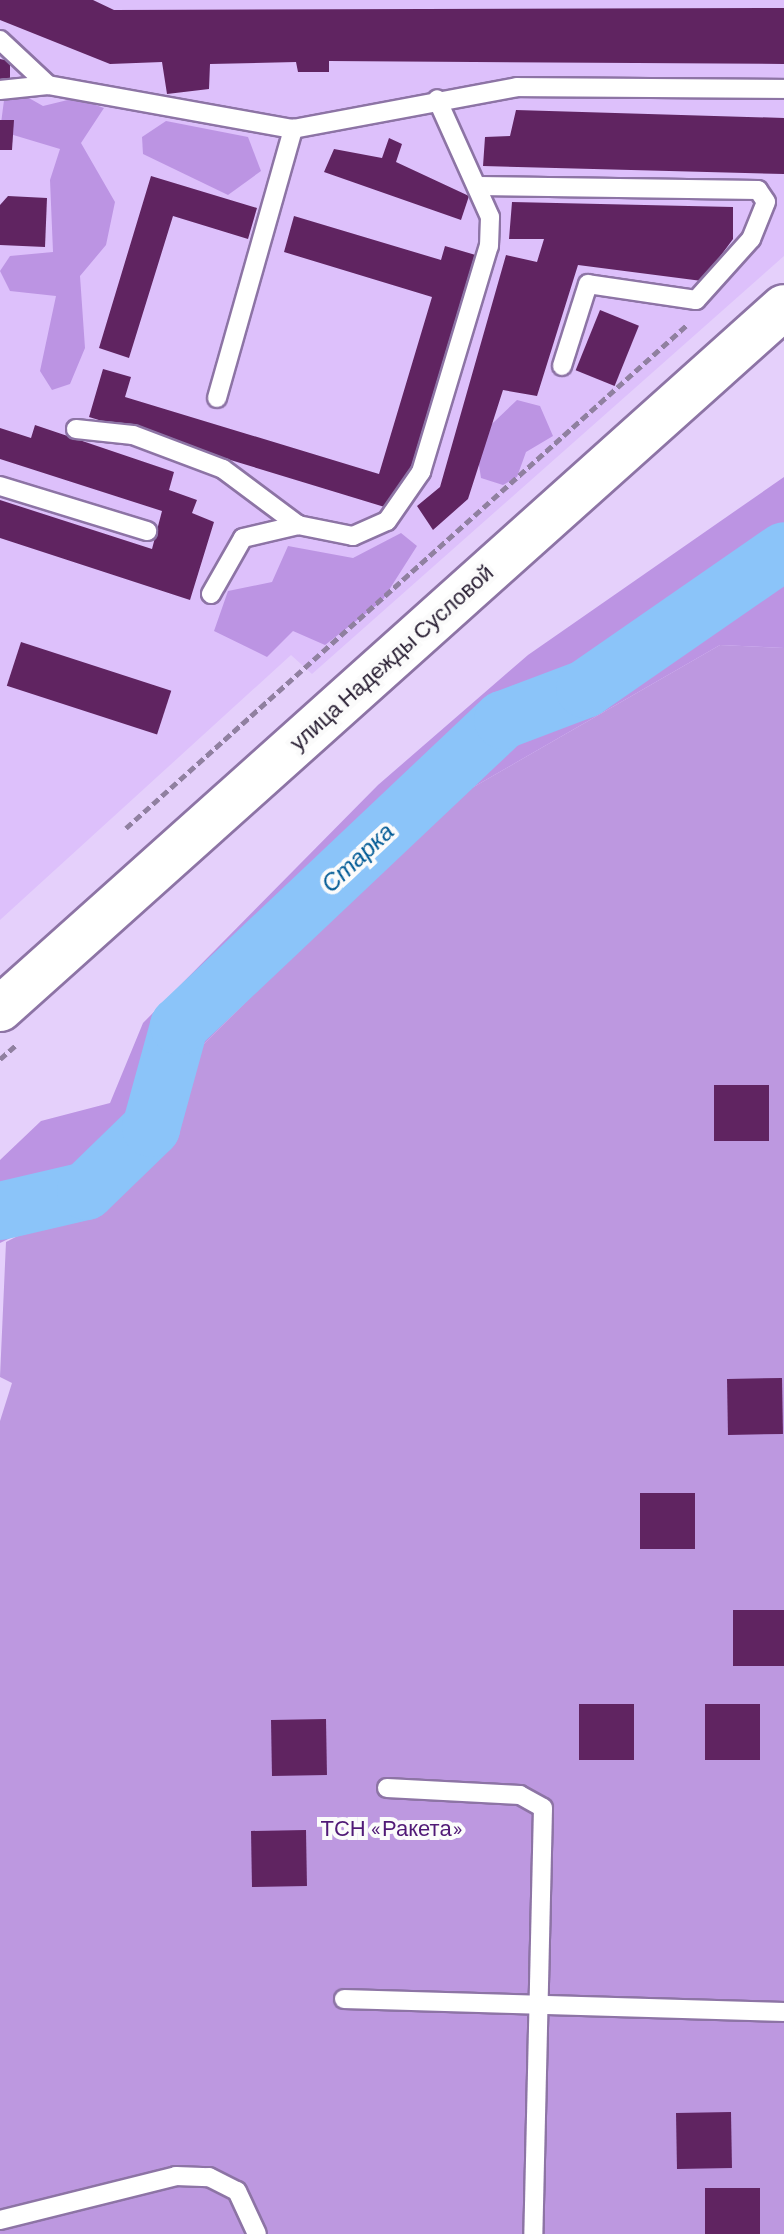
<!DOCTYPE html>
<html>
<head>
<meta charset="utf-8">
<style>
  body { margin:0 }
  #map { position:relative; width:784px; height:2234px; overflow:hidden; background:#e5d0fb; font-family:Barlow,sans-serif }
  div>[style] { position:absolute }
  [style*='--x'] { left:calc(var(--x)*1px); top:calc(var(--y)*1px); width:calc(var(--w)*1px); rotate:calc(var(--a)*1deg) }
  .built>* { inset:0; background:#ddc0fb }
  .green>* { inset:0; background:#bd98e0 }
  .forest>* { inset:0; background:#bc94e3 }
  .river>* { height:58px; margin:-29px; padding:0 29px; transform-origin:29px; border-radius:29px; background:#8bc4f9 }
  .building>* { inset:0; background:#602461; transform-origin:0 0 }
  .path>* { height:5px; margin-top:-2.5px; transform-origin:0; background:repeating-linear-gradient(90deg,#9080a0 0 8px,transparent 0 12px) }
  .roads { filter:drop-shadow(2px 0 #8d74a5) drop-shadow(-2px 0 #8d74a5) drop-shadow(0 2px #8d74a5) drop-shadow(0 -2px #8d74a5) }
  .lane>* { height:18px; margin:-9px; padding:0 9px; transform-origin:9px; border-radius:9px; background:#fff }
  .secondary>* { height:44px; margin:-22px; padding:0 22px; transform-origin:22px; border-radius:22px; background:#fff }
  span { translate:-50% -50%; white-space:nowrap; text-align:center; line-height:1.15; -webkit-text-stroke:8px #fbfbfb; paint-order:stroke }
  .street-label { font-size:22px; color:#2a2034 }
  .park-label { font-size:22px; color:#501976 }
  .water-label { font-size:24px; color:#005a95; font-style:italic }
</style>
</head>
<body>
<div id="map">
  <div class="built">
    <div style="clip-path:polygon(0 0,784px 0,784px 256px,312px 674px,291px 655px,0 920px)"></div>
  </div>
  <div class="green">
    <div style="clip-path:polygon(720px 645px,784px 648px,784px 2234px,0 2234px,0 1421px,12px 1383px,0 1377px,6px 1242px,86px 1201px,159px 1134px,194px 1054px,444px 804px)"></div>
  </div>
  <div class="forest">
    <div style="clip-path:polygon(6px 85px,43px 106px,76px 98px,104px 108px,81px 143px,115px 202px,106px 245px,80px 276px,85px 348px,70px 384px,52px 390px,40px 371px,56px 296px,10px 291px,0 271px,10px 256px,53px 252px,50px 180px,60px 149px,0 131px)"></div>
    <div style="clip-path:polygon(166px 121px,248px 137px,261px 171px,228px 195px,143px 154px,142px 137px)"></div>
    <div style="clip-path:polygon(517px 400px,540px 406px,553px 436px,526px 452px,517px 477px,503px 485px,481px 478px,475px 440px)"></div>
    <div style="clip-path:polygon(784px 477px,784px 648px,720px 645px,444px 804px,194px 1054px,160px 1134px,86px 1201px,0 1243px,0 1160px,41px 1121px,110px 1103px,143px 1023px,378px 785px,528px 655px)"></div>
    <div style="clip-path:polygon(401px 533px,417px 546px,382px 601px,325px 645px,293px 631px,267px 657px,214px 631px,228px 591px,272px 582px,288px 546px,353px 558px)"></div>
  </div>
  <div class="river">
    <div style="--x:0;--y:1211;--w:88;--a:-13.1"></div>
    <div style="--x:86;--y:1191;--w:91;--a:-44.1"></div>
    <div style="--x:151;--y:1128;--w:106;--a:-74.6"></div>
    <div style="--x:179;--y:1026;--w:446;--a:-43.4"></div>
    <div style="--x:503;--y:720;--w:88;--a:-20.7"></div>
    <div style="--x:585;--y:689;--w:242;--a:-34.7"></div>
  </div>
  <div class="building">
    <div style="clip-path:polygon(0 0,93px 0,114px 10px,784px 8px,784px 64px,329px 61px,329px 72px,298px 72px,296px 62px,210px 64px,209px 89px,167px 94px,162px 62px,110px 64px,0 20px)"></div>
    <div style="clip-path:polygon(0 59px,10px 61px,10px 78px,0 79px)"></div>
    <div style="clip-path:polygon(516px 110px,784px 118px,784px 174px,483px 166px,485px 137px,510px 136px)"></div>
    <div style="clip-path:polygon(0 120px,14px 120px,12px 150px,0 150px)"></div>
    <div style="clip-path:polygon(389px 138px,402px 144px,396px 162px,469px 196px,461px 220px,324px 172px,334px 149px,382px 158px)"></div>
    <div style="clip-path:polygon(151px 176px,257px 208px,248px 239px,173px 216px,129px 358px,99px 348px)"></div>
    <div style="clip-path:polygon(8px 196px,47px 198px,45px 247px,0 245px,0 205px)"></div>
    <div style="clip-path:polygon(512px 202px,733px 207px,733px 239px,702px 281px,578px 265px,537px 396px,503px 390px,468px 499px,433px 530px,417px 506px,440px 487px,506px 255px,537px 262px,544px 239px,509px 239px)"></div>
    <div style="clip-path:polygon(294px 216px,441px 260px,445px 246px,479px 256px,401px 512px,89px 417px,103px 369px,131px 377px,125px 397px,379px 474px,432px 297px,284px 252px)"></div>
    <div style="left:600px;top:310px;width:42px;height:65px;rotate:22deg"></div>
    <div style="clip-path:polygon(35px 425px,174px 472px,169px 490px,197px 500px,192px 513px,214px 522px,190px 600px,0 538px,0 500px,152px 549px,162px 511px,0 459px,0 428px,31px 438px)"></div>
    <div style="left:21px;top:642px;width:158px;height:46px;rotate:18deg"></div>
    <div style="left:714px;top:1085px;width:55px;height:56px"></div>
    <div style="left:782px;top:1378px;width:56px;height:55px;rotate:89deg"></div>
    <div style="left:640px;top:1493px;width:55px;height:56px"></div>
    <div style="left:784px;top:1610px;width:56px;height:51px;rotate:90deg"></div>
    <div style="left:579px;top:1704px;width:55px;height:56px"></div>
    <div style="left:705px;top:1704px;width:55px;height:56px"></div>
    <div style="left:326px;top:1719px;width:56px;height:55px;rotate:89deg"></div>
    <div style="left:306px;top:1830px;width:56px;height:55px;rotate:89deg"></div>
    <div style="left:731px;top:2112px;width:56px;height:55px;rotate:89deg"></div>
    <div style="left:705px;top:2188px;width:55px;height:46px"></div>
  </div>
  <div class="path">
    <div style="--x:126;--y:828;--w:755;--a:-41.89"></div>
    <div style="--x:0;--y:1059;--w:23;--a:-41"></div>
  </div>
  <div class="roads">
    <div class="lane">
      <div style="--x:0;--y:40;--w:66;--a:43.2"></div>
      <div style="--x:0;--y:90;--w:48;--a:-5.9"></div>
      <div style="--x:48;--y:85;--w:249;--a:10.2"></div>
      <div style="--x:293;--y:129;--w:228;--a:-10.6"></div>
      <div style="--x:517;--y:87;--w:267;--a:0.4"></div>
      <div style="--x:479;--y:186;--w:279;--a:0.8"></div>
      <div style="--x:758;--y:190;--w:14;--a:56"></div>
      <div style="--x:766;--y:202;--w:40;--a:112"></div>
      <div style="--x:751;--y:239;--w:82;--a:132"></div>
      <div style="--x:696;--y:300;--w:109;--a:-171.6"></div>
      <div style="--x:588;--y:284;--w:86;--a:107.6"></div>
      <div style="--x:217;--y:398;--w:280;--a:-74.2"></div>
      <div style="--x:76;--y:429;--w:57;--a:6"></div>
      <div style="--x:133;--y:435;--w:96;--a:20.7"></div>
      <div style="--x:223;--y:469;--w:94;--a:36.7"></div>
      <div style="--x:298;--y:525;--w:56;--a:11.3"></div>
      <div style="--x:353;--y:536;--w:37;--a:-24"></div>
      <div style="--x:387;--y:521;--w:60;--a:-55.2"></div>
      <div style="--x:421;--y:472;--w:236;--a:-73.3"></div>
      <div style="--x:489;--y:246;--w:29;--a:-88"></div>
      <div style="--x:490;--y:217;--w:129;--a:-114.2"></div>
      <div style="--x:0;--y:486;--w:154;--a:17"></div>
      <div style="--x:211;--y:594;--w:64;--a:-60.3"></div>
      <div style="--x:243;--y:538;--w:57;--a:-13.3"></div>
      <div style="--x:387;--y:1788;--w:133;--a:3"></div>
      <div style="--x:520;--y:1795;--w:26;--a:29"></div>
      <div style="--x:543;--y:1808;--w:426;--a:91.3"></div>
      <div style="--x:344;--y:1999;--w:440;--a:1.7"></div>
      <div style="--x:0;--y:2220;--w:181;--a:-14"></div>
      <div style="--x:176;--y:2176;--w:33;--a:2"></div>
      <div style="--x:209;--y:2177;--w:31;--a:27"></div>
      <div style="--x:237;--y:2191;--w:47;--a:65.1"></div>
    </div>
    <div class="secondary">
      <div style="--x:0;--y:1009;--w:1052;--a:-41.84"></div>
    </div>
  </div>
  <div class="street-label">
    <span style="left:391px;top:657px;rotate:-42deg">улица Надежды Сусловой</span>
  </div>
  <div class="park-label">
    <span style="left:392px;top:1828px">ТСН «Ракета»</span>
  </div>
  <div class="water-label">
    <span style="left:357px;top:857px;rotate:-43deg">Старка</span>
  </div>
</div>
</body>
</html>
